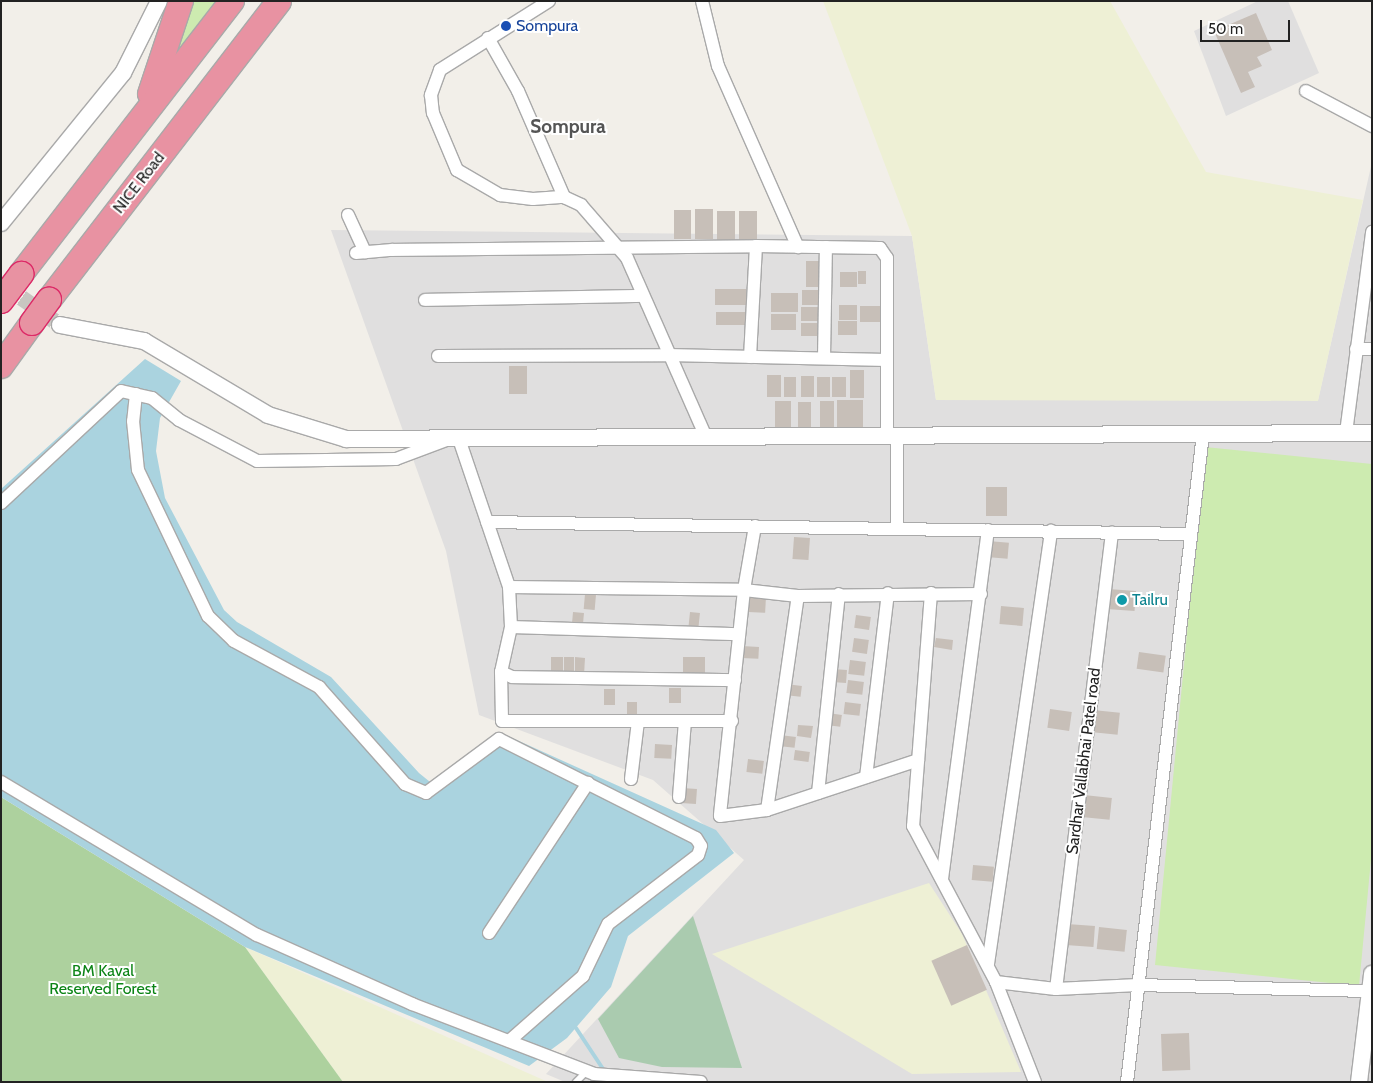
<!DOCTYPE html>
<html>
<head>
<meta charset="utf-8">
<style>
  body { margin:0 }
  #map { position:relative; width:1373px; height:1083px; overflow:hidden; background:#f2efe9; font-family:Cabin,sans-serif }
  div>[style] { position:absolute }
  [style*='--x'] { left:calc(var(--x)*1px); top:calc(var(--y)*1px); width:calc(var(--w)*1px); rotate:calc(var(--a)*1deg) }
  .residential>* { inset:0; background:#e0dfdf }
  .farmland>* { inset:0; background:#eef0d5 }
  .grass>* { inset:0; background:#cdebb0 }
  .forest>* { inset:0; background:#add19e }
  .cemetery>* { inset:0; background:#aacbaf }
  .water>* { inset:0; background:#aad3df }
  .stream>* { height:4px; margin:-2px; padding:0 2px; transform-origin:2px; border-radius:2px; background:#aad3df }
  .building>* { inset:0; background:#c7bfb8; transform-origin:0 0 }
  .tertiary-tunnel>* { height:16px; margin-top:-8px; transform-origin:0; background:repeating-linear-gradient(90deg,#c8c6c1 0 16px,transparent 0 24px) }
  .roads { filter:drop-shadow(1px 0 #a9a9a9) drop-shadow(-1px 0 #a9a9a9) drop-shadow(0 1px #a9a9a9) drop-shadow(0 -1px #a9a9a9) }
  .service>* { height:6px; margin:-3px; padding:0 3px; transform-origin:3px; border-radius:3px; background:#fff }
  .minor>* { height:12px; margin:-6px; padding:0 6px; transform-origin:6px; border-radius:6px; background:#fff }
  .tertiary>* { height:16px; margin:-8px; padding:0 8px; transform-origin:8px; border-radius:8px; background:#fff }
  .motorway>* { height:24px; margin:-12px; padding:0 12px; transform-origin:12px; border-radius:12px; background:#e892a2 }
  .bridges { filter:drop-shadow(1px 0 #dc2a67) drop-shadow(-1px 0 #dc2a67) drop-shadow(0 1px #dc2a67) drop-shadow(0 -1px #dc2a67) }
  .motorway-bridge>* { height:24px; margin:-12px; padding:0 12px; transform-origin:12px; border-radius:12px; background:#e892a2 }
  .dots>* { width:14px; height:14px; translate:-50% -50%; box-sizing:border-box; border:2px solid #fff; border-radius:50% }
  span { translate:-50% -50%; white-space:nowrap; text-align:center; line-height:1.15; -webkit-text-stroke:4px #fff; paint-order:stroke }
  .transit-label { font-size:16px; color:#164399 }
  .left { translate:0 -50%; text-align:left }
  .street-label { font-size:16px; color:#222 }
  .culture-label { font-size:16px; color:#0d838f }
  .park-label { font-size:16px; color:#0c8416 }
  .quarter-label { font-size:19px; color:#555; font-weight:700 }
  .frame { position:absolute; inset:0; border:2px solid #222; pointer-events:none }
  .scale { position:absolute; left:1200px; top:20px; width:90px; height:22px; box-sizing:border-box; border:2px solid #222; border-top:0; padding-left:6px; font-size:15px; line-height:18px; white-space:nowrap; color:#222; -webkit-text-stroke:4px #fff; paint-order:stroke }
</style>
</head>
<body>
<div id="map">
  <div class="residential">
    <div style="clip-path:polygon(1258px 1px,1288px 1px,1319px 73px,1226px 116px,1194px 31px)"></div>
    <div style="clip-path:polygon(1372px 162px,1372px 1082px,565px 1082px,546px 1074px,744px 860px,653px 780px,479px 715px,446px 551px,331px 230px,912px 236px,936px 400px,1318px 400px)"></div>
  </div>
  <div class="farmland">
    <div style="clip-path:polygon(823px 1px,1110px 1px,1206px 172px,1363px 200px,1318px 401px,936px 400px,912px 236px)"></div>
    <div style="clip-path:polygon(929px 883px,962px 934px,1021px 1072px,912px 1074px,712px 954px)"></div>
    <div style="clip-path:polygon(245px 947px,548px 1082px,343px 1082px)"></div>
  </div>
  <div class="grass">
    <div style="clip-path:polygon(188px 1px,218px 1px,178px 53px,174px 53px)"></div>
    <div style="clip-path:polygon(1205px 447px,1372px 464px,1372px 849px,1359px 986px,1155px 965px)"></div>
  </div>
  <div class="forest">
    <div style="clip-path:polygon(1px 797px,245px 947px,343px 1082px,1px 1082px)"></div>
  </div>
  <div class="cemetery">
    <div style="clip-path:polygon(693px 916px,742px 1068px,662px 1067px,619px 1058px,598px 1019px)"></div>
  </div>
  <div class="water">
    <div style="clip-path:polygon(145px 359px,181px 381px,160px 418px,156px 451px,165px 498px,224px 610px,237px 622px,331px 677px,419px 773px,435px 786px,499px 732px,716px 830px,734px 853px,628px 936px,611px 987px,567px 1038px,529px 1066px,245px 947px,1px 797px,1px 489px)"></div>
  </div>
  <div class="stream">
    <div style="--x:576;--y:1028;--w:53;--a:56.6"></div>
  </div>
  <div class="building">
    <div style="clip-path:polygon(1256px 13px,1272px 50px,1257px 57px,1262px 66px,1248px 72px,1255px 87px,1241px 93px,1214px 31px)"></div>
    <div style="left:695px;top:209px;width:18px;height:30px"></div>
    <div style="left:674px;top:210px;width:17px;height:29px"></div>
    <div style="left:717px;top:211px;width:18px;height:31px"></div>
    <div style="left:739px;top:211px;width:18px;height:30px"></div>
    <div style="left:806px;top:261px;width:14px;height:26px"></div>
    <div style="left:858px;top:271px;width:8px;height:13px"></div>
    <div style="left:840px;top:272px;width:17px;height:15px"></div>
    <div style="left:715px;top:289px;width:31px;height:16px"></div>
    <div style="left:802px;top:290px;width:16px;height:15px"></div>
    <div style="left:771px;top:293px;width:27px;height:19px"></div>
    <div style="left:839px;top:305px;width:18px;height:15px"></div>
    <div style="left:860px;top:306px;width:21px;height:16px"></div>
    <div style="left:801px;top:307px;width:17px;height:14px"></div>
    <div style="left:716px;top:312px;width:32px;height:13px"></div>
    <div style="left:771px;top:314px;width:25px;height:16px"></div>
    <div style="left:838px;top:321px;width:19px;height:14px"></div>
    <div style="left:801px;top:323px;width:16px;height:13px"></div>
    <div style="left:509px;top:366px;width:18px;height:28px"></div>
    <div style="left:850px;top:370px;width:14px;height:28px"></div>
    <div style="left:767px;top:375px;width:14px;height:22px"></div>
    <div style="left:801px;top:376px;width:13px;height:21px"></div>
    <div style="left:784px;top:377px;width:12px;height:20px"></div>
    <div style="left:817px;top:377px;width:13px;height:20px"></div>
    <div style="left:832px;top:377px;width:14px;height:20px"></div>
    <div style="left:837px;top:400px;width:26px;height:31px"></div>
    <div style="left:775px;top:401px;width:16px;height:29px"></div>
    <div style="left:820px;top:401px;width:14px;height:29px"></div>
    <div style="left:798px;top:402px;width:13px;height:25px"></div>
    <div style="left:1007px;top:487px;width:29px;height:21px;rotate:90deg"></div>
    <div style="left:794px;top:537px;width:16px;height:22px;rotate:4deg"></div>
    <div style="left:988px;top:541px;width:21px;height:16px;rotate:5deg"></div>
    <div style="left:1108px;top:589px;width:28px;height:20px;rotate:4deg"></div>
    <div style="left:585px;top:594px;width:11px;height:15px;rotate:5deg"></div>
    <div style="left:749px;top:596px;width:17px;height:16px;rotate:3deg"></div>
    <div style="left:1001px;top:606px;width:23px;height:18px;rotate:5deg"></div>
    <div style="left:573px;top:612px;width:11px;height:15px;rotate:5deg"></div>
    <div style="left:690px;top:612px;width:10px;height:17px;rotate:6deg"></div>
    <div style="left:856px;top:615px;width:15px;height:13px;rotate:8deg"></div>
    <div style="left:854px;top:638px;width:15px;height:14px;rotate:8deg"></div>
    <div style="clip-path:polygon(936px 638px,953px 640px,952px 650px,934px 647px)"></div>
    <div style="left:742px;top:646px;width:17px;height:12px;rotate:3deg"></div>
    <div style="left:1139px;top:652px;width:27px;height:17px;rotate:8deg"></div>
    <div style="left:551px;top:657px;width:12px;height:16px"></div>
    <div style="left:564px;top:657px;width:10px;height:16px"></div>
    <div style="clip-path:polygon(575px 657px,585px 658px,584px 675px,575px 674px)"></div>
    <div style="left:683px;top:657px;width:22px;height:17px"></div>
    <div style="left:850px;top:660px;width:16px;height:14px;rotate:7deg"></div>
    <div style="left:833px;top:669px;width:14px;height:13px;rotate:4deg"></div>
    <div style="left:848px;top:680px;width:16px;height:13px;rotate:7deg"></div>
    <div style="left:786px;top:684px;width:16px;height:11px;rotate:7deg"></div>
    <div style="left:669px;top:688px;width:12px;height:15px"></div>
    <div style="left:604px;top:689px;width:11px;height:16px"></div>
    <div style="left:627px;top:702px;width:10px;height:17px"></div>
    <div style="left:845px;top:702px;width:16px;height:12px;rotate:7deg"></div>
    <div style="left:1050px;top:709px;width:22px;height:19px;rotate:8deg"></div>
    <div style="left:1093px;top:710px;width:27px;height:22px;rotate:6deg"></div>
    <div style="left:828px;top:713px;width:14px;height:12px;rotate:8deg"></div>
    <div style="clip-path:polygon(798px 725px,813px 726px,811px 738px,797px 736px)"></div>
    <div style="left:780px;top:735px;width:16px;height:11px;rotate:7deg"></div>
    <div style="left:655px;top:744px;width:17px;height:14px;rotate:3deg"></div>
    <div style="left:795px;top:750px;width:15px;height:10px;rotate:8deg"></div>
    <div style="left:748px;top:759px;width:16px;height:13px;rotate:7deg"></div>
    <div style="left:682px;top:788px;width:15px;height:15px;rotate:4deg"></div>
    <div style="left:1084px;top:795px;width:28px;height:22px;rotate:6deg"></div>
    <div style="left:973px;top:865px;width:21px;height:15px;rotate:5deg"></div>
    <div style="left:1067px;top:924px;width:28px;height:21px;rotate:4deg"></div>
    <div style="left:1099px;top:927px;width:28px;height:22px;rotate:6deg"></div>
    <div style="left:967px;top:945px;width:49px;height:39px;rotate:66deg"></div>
    <div style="left:1189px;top:1033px;width:37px;height:28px;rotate:88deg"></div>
  </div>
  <div class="tertiary-tunnel">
    <div style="--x:2;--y:284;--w:71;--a:35.3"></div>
  </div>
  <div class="roads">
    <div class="service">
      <div style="--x:576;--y:1082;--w:16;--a:-45"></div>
    </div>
    <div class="minor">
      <div style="--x:549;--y:1;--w:129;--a:147.7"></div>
      <div style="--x:440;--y:70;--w:27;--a:110"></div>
      <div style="--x:431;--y:95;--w:18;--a:84"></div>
      <div style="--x:433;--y:113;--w:62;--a:67.2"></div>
      <div style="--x:457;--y:170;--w:50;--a:30.2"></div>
      <div style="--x:500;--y:195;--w:33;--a:7"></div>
      <div style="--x:533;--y:199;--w:31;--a:-4"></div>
      <div style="--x:564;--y:197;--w:19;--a:25"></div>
      <div style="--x:581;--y:205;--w:70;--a:49"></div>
      <div style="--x:627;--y:258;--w:196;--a:66.2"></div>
      <div style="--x:702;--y:1;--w:67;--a:76.2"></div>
      <div style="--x:718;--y:66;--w:198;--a:66.2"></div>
      <div style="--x:488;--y:38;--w:61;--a:60.5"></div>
      <div style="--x:518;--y:91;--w:116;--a:66.5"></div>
      <div style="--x:1306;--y:91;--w:75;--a:27.9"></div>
      <div style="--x:348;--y:215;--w:41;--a:65.3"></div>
      <div style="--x:356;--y:253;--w:36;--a:-5"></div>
      <div style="--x:392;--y:250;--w:364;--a:-0.6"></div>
      <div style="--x:425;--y:300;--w:218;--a:-1.1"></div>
      <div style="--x:1356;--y:349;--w:16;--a:0"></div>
      <div style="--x:438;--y:356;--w:230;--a:-0.2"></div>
      <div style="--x:668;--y:355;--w:219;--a:1.3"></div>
      <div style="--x:750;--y:357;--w:111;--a:-86.9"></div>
      <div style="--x:756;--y:246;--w:124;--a:0.9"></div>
      <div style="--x:880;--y:248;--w:12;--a:55"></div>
      <div style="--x:887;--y:258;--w:178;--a:90"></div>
      <div style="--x:824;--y:358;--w:111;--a:-89"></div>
      <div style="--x:136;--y:394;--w:27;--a:96"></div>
      <div style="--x:133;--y:421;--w:49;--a:84.2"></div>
      <div style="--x:138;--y:470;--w:162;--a:64.4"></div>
      <div style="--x:208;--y:616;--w:36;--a:44"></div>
      <div style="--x:234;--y:641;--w:97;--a:28.4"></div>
      <div style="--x:319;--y:687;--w:130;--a:48.4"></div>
      <div style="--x:405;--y:784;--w:23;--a:23"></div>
      <div style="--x:426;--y:793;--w:91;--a:-36.5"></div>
      <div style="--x:499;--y:739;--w:220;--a:26.7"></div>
      <div style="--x:696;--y:838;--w:9;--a:58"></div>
      <div style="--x:701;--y:846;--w:9;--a:108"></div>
      <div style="--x:698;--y:855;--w:113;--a:142.5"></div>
      <div style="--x:608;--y:924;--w:58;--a:115.7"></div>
      <div style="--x:583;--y:976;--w:98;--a:138.7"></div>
      <div style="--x:1346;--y:433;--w:203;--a:-82.6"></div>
      <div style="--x:897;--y:436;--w:92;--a:90"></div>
      <div style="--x:459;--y:439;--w:156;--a:71.3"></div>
      <div style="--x:509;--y:587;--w:40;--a:87.1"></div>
      <div style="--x:511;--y:627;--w:46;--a:102.5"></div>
      <div style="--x:501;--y:672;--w:49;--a:88.8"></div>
      <div style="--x:502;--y:721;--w:230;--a:0"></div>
      <div style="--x:1;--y:503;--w:164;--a:-43"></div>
      <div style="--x:121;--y:391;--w:32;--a:13"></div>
      <div style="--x:152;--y:398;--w:35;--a:39"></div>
      <div style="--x:179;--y:420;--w:88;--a:27.7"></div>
      <div style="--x:257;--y:461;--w:139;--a:-0.8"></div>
      <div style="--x:396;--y:459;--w:57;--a:-20.7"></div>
      <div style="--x:487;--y:522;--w:704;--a:0.98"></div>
      <div style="--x:755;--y:526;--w:65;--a:99.8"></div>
      <div style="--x:744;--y:590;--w:227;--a:96.1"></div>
      <div style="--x:720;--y:816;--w:47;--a:-7.3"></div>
      <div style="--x:767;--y:810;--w:159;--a:-18.3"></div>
      <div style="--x:509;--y:587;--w:235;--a:0.7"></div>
      <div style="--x:744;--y:590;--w:54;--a:6.3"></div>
      <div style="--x:931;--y:593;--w:234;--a:94.4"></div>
      <div style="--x:913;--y:826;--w:177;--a:62"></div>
      <div style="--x:511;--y:627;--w:228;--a:1.8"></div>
      <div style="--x:501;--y:672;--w:12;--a:24"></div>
      <div style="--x:512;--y:677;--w:223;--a:0.8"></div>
      <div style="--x:866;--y:777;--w:185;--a:-83.2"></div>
      <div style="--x:631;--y:779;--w:58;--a:-83.1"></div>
      <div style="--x:1;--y:782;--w:298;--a:30.9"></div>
      <div style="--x:257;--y:935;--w:170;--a:24"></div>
      <div style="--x:412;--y:1004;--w:195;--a:21"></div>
      <div style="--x:594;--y:1074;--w:107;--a:4.3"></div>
      <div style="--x:818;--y:793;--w:200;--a:-84"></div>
      <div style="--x:679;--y:797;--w:76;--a:-85.5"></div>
      <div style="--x:767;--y:810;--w:216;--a:-81.8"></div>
      <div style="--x:798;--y:596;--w:183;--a:-0.6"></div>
      <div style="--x:942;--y:879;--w:352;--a:-82.5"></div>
      <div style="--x:489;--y:933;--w:180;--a:-56.6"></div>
      <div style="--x:988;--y:964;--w:438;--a:-81.7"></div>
      <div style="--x:1056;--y:989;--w:460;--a:-83"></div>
      <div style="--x:1035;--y:1082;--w:107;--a:-111.3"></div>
      <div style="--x:996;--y:982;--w:60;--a:6.7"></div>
      <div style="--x:1056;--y:989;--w:82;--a:-2.8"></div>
      <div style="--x:1138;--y:985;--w:234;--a:1.5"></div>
      <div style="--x:1127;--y:1082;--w:652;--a:-83.31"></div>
    </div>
    <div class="tertiary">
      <div style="--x:1;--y:223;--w:193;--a:-50.9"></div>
      <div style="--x:123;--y:73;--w:80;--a:-63.4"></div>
      <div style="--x:60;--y:325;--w:86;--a:10.8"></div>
      <div style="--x:144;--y:341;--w:144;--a:30.8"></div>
      <div style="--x:268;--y:415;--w:82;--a:17.1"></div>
      <div style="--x:346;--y:439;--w:1026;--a:-0.34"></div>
      <div style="--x:1359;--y:1082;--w:109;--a:-83.1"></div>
    </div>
    <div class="motorway">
      <div style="--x:150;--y:94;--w:98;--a:-71.6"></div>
      <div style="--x:21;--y:274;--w:345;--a:-52.3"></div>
      <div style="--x:49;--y:300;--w:377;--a:-52.4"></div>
      <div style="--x:1;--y:366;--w:53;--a:-54.2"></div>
    </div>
  </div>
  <div class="bridges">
    <div class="motorway-bridge">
      <div style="--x:1;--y:301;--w:34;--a:-53"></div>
      <div style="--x:32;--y:323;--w:29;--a:-54"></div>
    </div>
  </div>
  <div class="dots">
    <div style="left:506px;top:26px;background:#1a4fb4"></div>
    <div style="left:1122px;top:600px;background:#0f9aa8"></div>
  </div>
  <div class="transit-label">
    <span class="left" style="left:516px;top:26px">Sompura</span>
  </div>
  <div class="street-label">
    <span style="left:139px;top:183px;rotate:-52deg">NICE Road</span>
    <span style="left:1084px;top:761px;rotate:-83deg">Sardhar Vallabhai Patel road</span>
  </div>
  <div class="culture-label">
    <span class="left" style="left:1132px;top:600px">Tailru</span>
  </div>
  <div class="park-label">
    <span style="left:103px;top:980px">BM Kaval<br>Reserved Forest</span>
  </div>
  <div class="quarter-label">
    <span style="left:568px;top:127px">Sompura</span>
  </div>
  <div class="frame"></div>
  <div class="scale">50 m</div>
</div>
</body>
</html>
